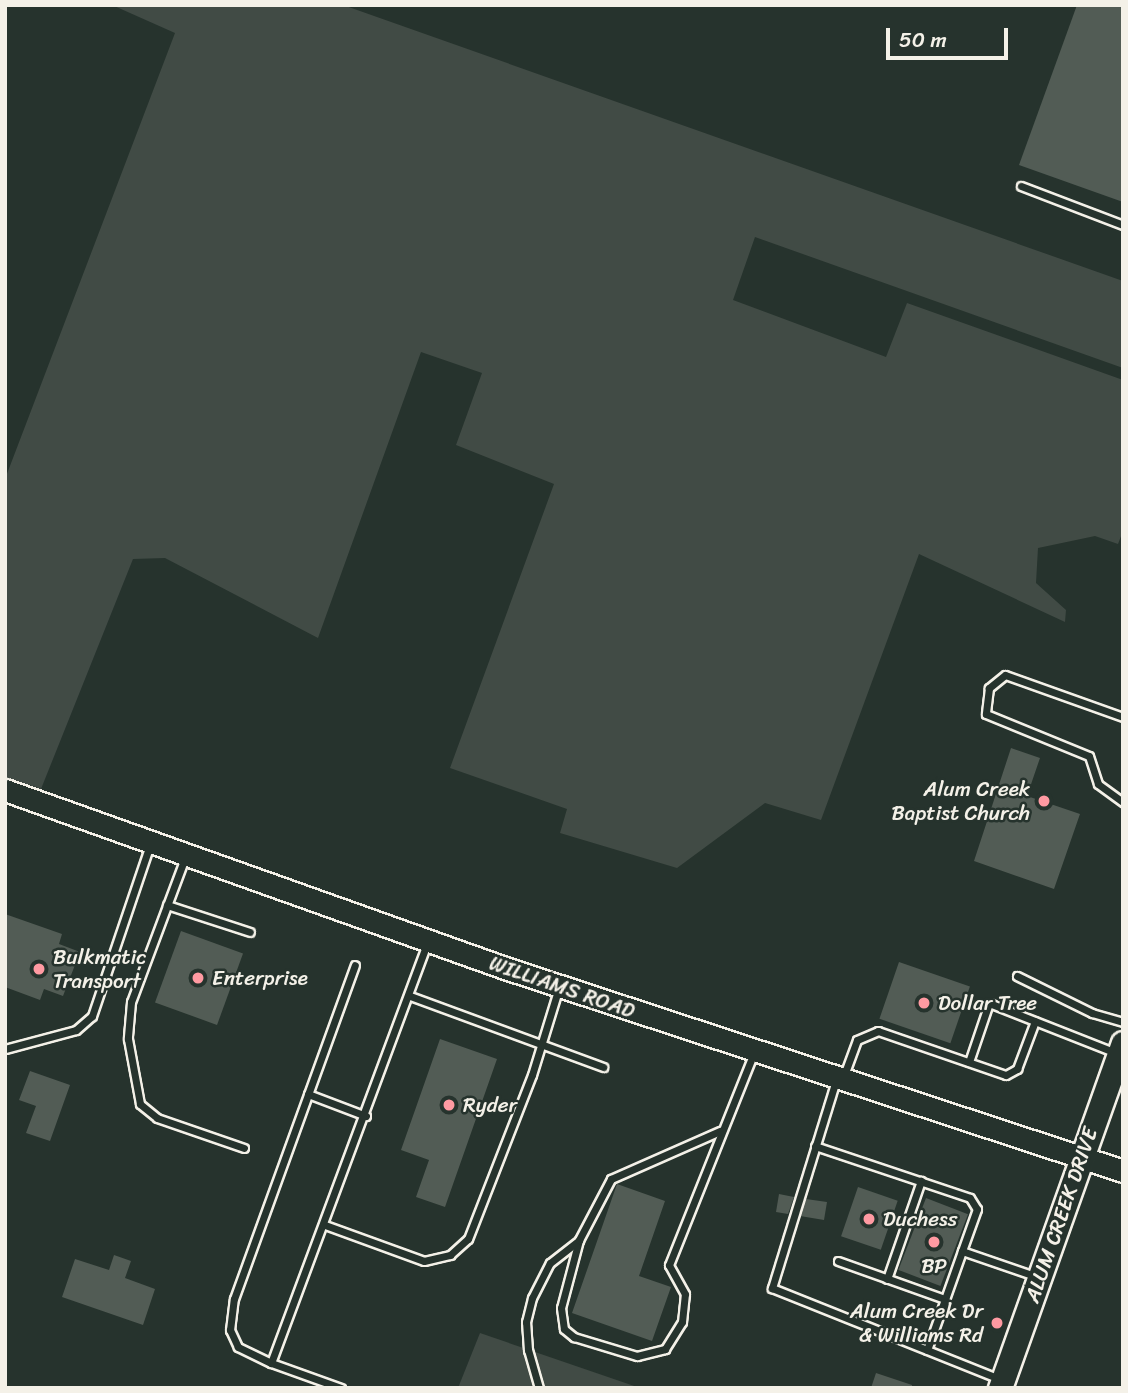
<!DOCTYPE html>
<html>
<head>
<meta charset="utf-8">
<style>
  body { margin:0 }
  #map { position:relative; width:1128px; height:1393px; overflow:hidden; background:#26332d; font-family:Sriracha,sans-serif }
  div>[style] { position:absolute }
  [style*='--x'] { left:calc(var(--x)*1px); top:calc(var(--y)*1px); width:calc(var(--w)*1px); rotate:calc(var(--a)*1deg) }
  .green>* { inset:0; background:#414b45 }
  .building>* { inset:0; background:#525c55; transform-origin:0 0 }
  .roads { filter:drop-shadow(2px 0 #f4f1e8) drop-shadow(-2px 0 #f4f1e8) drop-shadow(0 2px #f4f1e8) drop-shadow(0 -2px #f4f1e8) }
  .service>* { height:7px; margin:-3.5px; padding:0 3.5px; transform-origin:3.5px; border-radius:3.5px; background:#26332d }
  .secondary>* { height:21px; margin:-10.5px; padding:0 10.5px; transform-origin:10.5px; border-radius:10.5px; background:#26332d }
  .primary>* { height:23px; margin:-11.5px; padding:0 11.5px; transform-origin:11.5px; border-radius:11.5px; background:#26332d }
  .dots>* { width:19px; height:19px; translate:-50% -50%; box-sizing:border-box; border:4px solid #26332d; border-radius:50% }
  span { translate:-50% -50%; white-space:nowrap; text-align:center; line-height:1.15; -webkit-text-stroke:5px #26332d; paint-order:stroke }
  .poi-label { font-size:21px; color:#f4f1e8 }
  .right { translate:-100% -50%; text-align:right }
  .left { translate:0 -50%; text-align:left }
  .street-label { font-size:21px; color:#f4f1e8 }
  .frame { position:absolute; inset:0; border:7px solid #f4f1e8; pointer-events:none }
  .scale { position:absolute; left:886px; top:28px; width:122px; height:32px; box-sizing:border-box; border:4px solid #f4f1e8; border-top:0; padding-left:9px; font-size:21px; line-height:24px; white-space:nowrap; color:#f4f1e8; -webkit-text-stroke:5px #26332d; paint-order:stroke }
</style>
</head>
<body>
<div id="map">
  <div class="green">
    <div style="clip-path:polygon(112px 5px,343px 5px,1123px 281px,1123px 368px,755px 237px,733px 300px,886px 357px,907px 303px,1123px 380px,1123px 531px,1118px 544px,1095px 536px,1038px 548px,1036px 583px,1066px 610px,1065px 622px,919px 554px,821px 820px,765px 803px,677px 868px,560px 833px,567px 809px,450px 768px,554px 484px,456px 445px,482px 373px,421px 352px,318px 638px,165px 558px,133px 559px,41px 789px,5px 777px,5px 479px,175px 33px)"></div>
    <div style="clip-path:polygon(480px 1333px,640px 1388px,458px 1388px)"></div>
  </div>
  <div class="building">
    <div style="clip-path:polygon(1077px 5px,1123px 5px,1123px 202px,1019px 165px)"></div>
    <div style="clip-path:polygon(1011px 748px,1040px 758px,1027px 796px,1080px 814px,1054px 889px,974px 861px)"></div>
    <div style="clip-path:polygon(5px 914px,62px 934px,59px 944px,80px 952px,63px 996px,44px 989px,40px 1000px,5px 987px)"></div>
    <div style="left:181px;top:931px;width:66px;height:76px;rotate:20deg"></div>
    <div style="left:899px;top:962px;width:75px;height:60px;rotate:19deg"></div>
    <div style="clip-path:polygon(440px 1039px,497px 1059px,445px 1207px,416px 1197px,429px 1160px,401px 1150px)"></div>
    <div style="clip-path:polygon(30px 1071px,70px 1085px,50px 1141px,26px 1133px,36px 1106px,19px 1100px)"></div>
    <div style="clip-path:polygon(617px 1184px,665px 1201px,639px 1276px,671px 1287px,652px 1341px,572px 1313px)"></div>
    <div style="left:858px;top:1187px;width:42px;height:52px;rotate:19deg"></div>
    <div style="clip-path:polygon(779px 1194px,794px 1197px,788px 1214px,776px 1212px)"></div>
    <div style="left:926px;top:1198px;width:45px;height:77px;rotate:21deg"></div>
    <div style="clip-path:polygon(806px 1199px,827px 1202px,824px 1220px,800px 1216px)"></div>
    <div style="clip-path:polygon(114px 1255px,131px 1261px,125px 1278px,155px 1289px,143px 1325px,62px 1297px,75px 1259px,109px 1270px)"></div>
    <div style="clip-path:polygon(876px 1373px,912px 1385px,912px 1388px,871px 1388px)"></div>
  </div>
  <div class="roads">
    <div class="service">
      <div style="--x:1021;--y:186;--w:109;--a:20.9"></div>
      <div style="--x:1123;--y:717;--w:125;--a:-160.4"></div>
      <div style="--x:1005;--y:675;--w:21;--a:141"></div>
      <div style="--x:989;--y:688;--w:26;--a:97"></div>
      <div style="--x:986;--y:714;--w:111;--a:22.2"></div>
      <div style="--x:1089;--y:756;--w:29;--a:72"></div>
      <div style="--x:1098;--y:784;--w:31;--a:36"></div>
      <div style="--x:186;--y:855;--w:157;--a:110.5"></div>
      <div style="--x:131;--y:1002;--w:37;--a:95"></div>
      <div style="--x:128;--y:1039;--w:66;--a:79.5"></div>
      <div style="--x:140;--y:1104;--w:22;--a:39"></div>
      <div style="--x:157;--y:1118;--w:92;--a:19"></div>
      <div style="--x:167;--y:905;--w:87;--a:18"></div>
      <div style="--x:1017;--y:976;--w:84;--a:26.3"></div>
      <div style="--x:1092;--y:1013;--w:32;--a:16"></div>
      <div style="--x:410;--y:996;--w:206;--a:20.2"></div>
      <div style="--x:5;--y:1049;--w:73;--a:-15"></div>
      <div style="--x:76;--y:1030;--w:21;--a:-41"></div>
      <div style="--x:92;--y:1016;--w:181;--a:-71.3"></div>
      <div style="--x:969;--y:1062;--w:62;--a:-71.3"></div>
      <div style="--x:989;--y:1003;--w:136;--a:21.5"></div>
      <div style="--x:843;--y:1078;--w:40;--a:-69.8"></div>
      <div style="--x:857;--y:1040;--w:23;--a:-23"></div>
      <div style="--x:878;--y:1031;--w:135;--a:19"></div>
      <div style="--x:1006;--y:1075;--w:13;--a:-29"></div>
      <div style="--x:1017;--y:1069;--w:51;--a:-69.4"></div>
      <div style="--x:836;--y:1080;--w:218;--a:107.1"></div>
      <div style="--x:772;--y:1288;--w:245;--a:21.8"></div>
      <div style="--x:308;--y:1094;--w:62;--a:20.8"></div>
      <div style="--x:815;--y:1146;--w:163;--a:18.5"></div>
      <div style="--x:970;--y:1198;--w:13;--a:58"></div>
      <div style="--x:977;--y:1209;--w:45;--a:109.7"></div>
      <div style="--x:325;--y:1225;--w:105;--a:20"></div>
      <div style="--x:424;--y:1261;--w:27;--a:-13"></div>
      <div style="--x:450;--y:1255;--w:24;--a:-42"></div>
      <div style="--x:468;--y:1239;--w:176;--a:-68.7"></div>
      <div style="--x:532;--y:1075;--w:92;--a:-72.9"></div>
      <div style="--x:579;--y:1240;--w:70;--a:104.8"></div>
      <div style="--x:561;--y:1308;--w:21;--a:82"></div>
      <div style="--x:564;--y:1329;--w:13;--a:39"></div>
      <div style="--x:574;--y:1337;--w:66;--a:16.8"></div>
      <div style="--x:637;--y:1356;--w:29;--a:-14"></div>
      <div style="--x:665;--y:1349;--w:32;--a:-58"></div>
      <div style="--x:682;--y:1322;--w:28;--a:-84"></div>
      <div style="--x:685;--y:1294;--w:33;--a:-119"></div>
      <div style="--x:669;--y:1265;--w:228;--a:-68.2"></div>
      <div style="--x:838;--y:1261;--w:114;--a:19.6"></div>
      <div style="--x:887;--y:1279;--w:104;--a:-70.9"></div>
      <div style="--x:927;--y:1350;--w:105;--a:-70.5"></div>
      <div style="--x:962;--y:1251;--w:77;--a:18.9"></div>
      <div style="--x:271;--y:1363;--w:37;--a:-154"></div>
      <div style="--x:238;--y:1347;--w:19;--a:-115"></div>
      <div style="--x:230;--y:1330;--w:31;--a:-83"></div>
      <div style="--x:234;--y:1299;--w:355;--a:-70.1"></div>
      <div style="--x:341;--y:1388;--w:74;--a:-160.3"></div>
      <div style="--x:271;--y:1363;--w:447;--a:-69.6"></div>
      <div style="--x:539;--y:1388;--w:40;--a:-106"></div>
      <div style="--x:528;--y:1350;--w:28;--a:-94"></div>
      <div style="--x:526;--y:1322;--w:25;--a:-76"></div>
      <div style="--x:532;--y:1298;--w:39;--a:-63"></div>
      <div style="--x:550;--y:1263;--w:37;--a:-38"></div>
      <div style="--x:579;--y:1240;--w:69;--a:-62.3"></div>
      <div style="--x:611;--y:1179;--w:119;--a:-23.8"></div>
    </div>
    <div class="secondary">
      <div style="--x:5;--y:790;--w:531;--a:19.6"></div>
      <div style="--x:505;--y:968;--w:650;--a:18.18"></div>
    </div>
    <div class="primary">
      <div style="--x:1000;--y:1388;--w:366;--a:-70.4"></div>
    </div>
  </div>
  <div class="dots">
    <div style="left:1044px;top:801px;background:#ff9aa2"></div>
    <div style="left:39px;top:969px;background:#ff9aa2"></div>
    <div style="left:198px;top:978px;background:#ff9aa2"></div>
    <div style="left:924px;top:1003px;background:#ff9aa2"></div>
    <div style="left:449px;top:1105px;background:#ff9aa2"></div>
    <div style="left:869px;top:1219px;background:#ff9aa2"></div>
    <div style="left:934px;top:1242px;background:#ff9aa2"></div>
    <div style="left:997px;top:1323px;background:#ff9aa2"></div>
  </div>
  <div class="poi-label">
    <span class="right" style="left:1030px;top:801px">Alum Creek<br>Baptist Church</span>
    <span class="left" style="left:53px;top:969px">Bulkmatic<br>Transport</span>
    <span class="left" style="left:212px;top:978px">Enterprise</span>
    <span class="left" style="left:938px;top:1003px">Dollar Tree</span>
    <span class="left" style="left:463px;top:1105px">Ryder</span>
    <span class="left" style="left:883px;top:1219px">Duchess</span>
    <span style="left:934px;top:1266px">BP</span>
    <span class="right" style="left:983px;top:1323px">Alum Creek Dr<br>&amp; Williams Rd</span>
  </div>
  <div class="street-label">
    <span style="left:562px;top:987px;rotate:19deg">WILLIAMS ROAD</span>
    <span style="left:1061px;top:1215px;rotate:-71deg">ALUM CREEK DRIVE</span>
  </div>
  <div class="frame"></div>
  <div class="scale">50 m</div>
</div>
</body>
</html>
